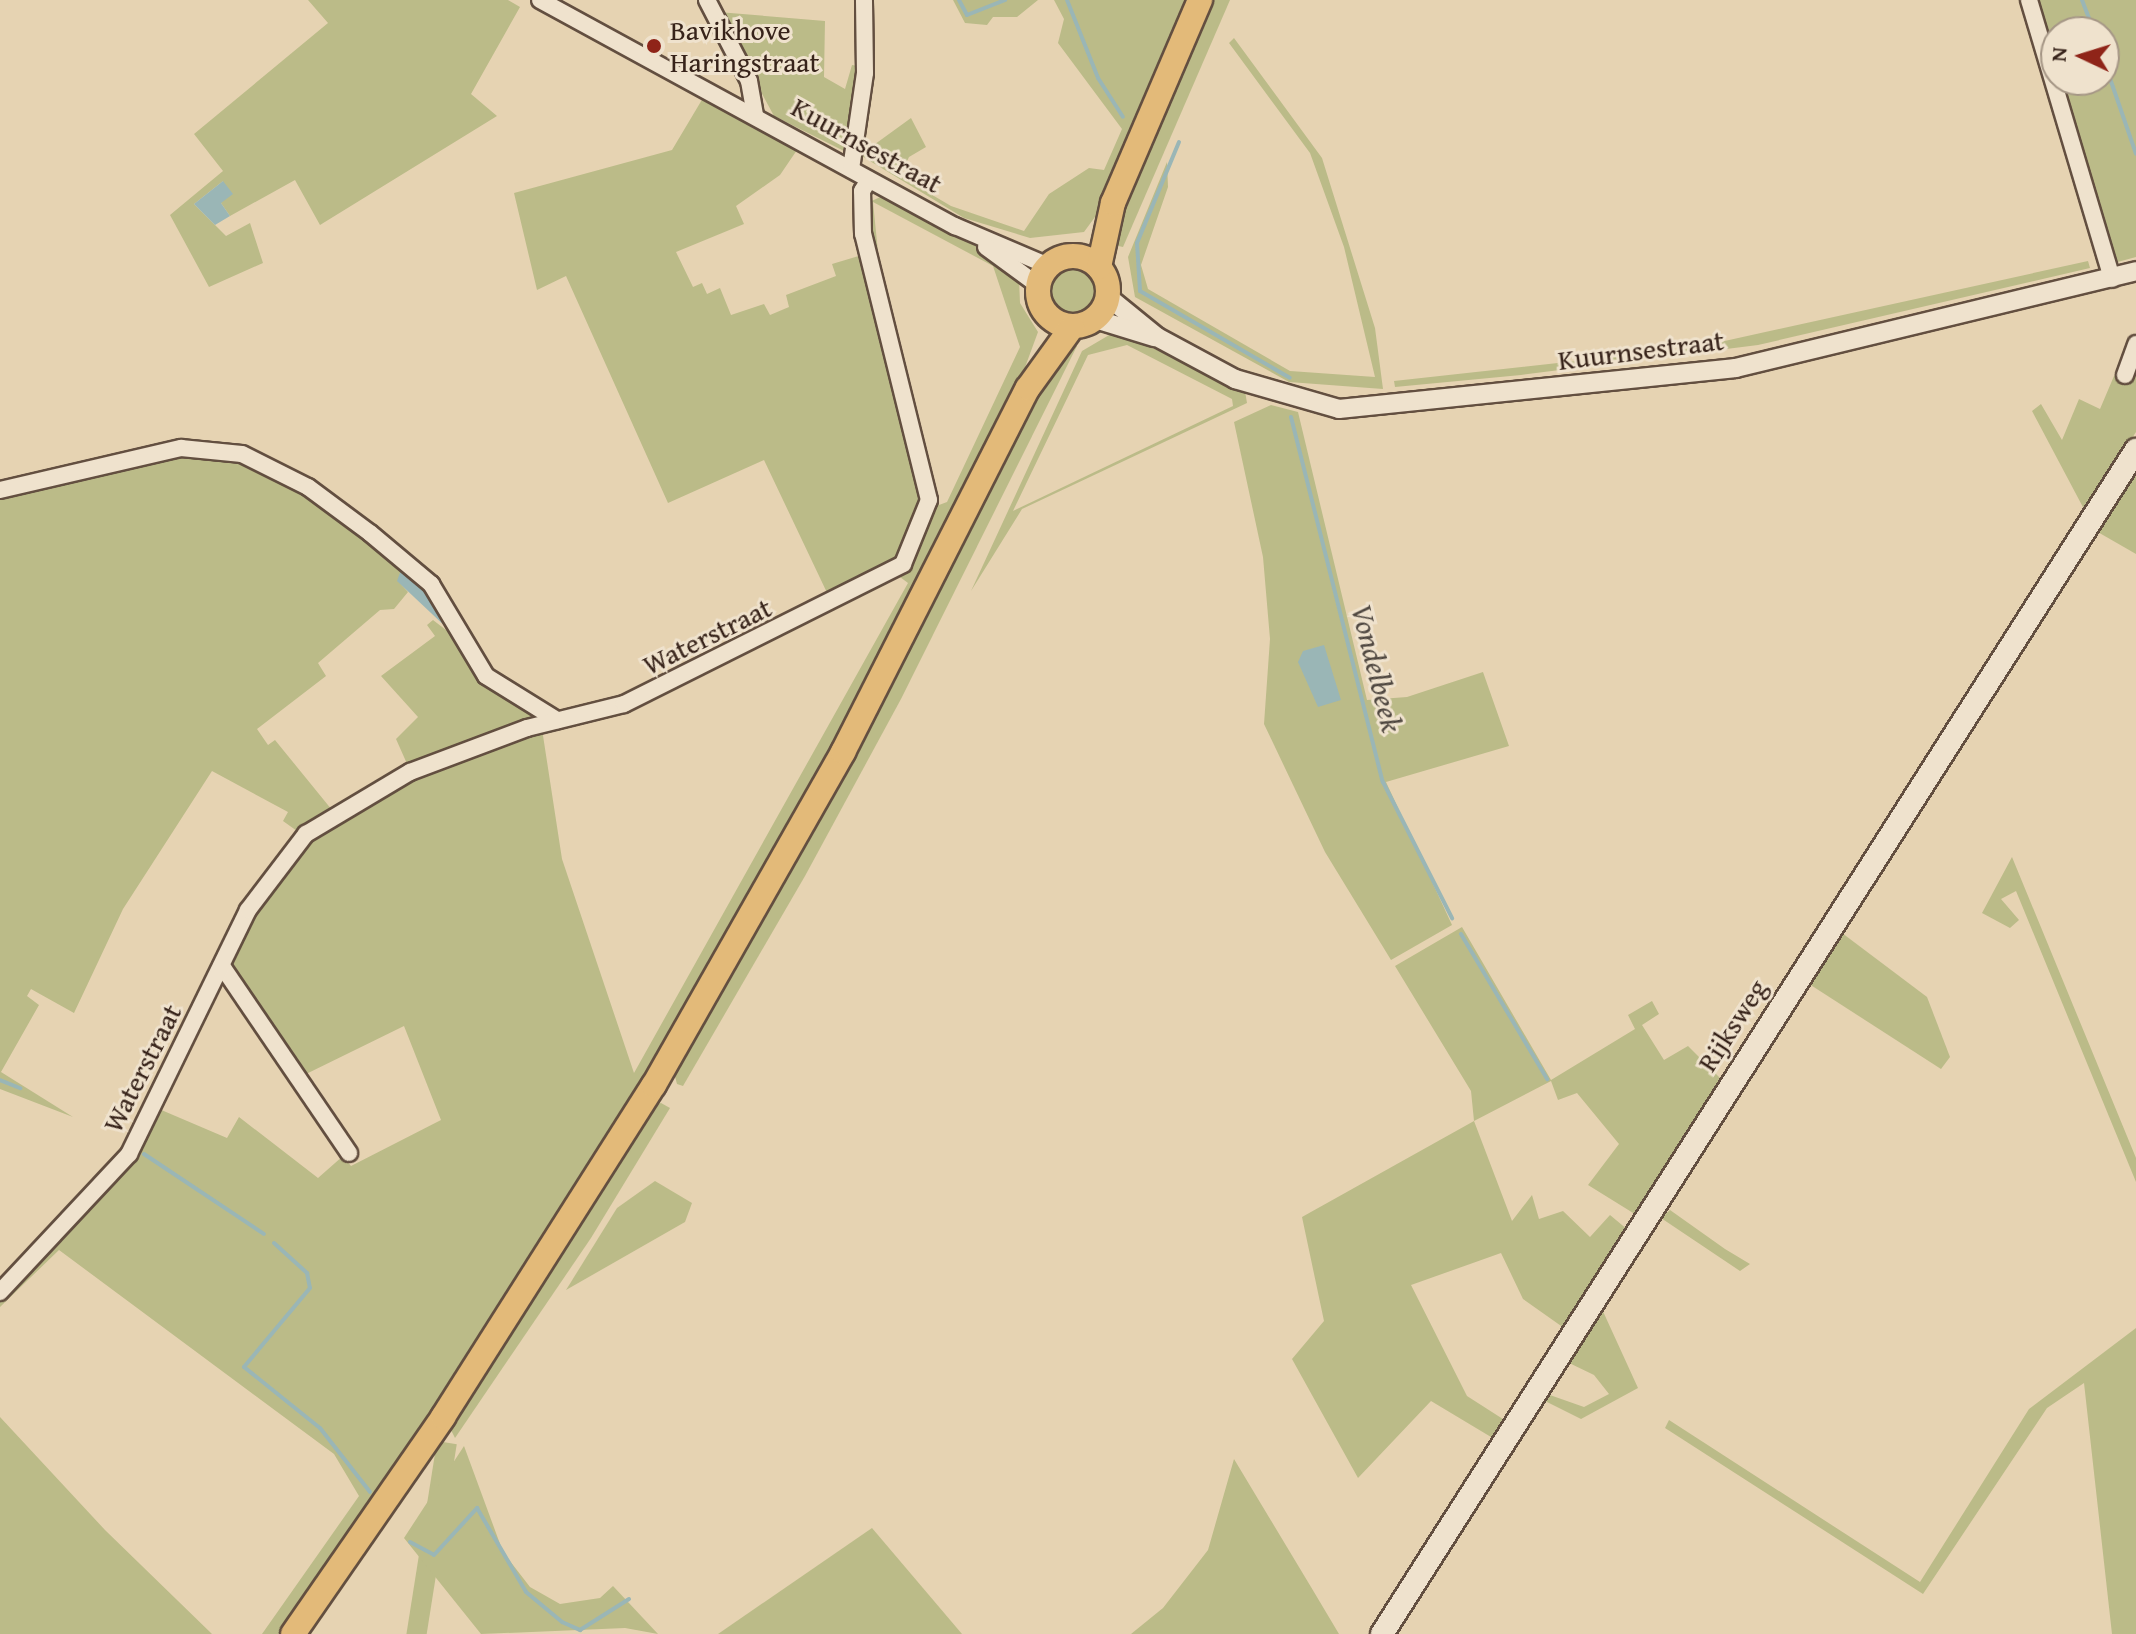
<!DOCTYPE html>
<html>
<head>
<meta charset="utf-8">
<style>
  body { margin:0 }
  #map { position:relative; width:2136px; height:1634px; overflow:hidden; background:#e6d3b2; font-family:"Gentium Book Plus",serif }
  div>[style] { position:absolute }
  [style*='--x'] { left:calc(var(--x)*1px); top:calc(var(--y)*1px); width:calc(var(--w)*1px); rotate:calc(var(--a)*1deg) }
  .green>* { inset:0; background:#bb8; transform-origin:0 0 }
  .round { border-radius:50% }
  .water>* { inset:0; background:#9ab6b6 }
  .stream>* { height:4px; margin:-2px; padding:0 2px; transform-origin:2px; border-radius:2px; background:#9ab6b6 }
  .roads { filter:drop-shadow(2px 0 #634f40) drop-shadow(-2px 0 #634f40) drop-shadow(0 2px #634f40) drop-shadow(0 -2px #634f40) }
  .minor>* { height:16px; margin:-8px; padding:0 8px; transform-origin:8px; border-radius:8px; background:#efe2cd }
  .tertiary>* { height:18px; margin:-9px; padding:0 9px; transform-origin:9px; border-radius:9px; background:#efe2cd }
  .secondary>* { height:22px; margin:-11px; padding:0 11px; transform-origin:11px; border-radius:11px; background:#efe2cd }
  .primary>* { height:24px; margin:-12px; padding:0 12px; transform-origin:12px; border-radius:12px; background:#e3ba79 }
  .primary>.ring { margin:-12px; padding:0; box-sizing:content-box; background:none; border:24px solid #e3ba79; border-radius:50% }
  .dots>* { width:22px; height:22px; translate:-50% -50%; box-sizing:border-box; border:4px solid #efe2cd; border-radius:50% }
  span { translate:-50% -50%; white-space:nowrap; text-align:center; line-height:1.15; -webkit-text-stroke:6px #efe2cd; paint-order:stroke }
  .poi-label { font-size:28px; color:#37231a }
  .left { translate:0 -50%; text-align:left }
  .street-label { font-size:28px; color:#37231a }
  .water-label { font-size:30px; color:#504841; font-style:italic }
  .north { position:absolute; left:2040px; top:16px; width:80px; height:80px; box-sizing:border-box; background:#efe2cd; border:2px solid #a59685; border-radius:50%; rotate:274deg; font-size:22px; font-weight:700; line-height:32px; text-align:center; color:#37231a }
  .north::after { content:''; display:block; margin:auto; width:28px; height:36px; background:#8f2418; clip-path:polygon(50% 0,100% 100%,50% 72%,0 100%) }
</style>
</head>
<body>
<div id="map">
  <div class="green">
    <div style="clip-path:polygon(308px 0,508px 0,520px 7px,471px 94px,497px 116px,320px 225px,295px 180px,230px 216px,221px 203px,223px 181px,194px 204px,226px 236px,250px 223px,263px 263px,209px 287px,170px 215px,223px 171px,194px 134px,328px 23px)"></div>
    <div style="clip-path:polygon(953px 0,1038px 0,1017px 17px,993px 17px,987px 25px,965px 23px)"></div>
    <div style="clip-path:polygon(1054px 0,1190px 0,1103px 206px,1084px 232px,1030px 238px,964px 218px,860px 155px,911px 118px,926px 147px,909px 157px,900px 176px,951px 206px,1024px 231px,1049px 194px,1089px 168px,1104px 170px,1122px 129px,1058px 43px,1064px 19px)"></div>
    <div style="clip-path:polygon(1208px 0,1230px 0,1123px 247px,1114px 245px,1118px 212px)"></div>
    <div style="clip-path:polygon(2034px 0,2136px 0,2136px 257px,2114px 263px,2058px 80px,2104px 80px,2104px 32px,2056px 32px,2056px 74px)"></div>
    <div style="clip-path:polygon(718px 12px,825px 21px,824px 77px,845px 89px,852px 65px,858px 66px,848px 153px,774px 116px)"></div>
    <div style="clip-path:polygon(1234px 38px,1322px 158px,1375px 328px,1383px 389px,1289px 382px,1135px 297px,1128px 257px,1167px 162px,1168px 187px,1141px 265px,1148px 289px,1290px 371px,1375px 377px,1344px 247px,1310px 153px,1229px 43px)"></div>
    <div style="clip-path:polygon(703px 98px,797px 150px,780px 175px,736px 206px,744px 224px,676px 252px,693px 287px,702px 283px,707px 294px,720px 288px,731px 315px,764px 304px,770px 315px,789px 307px,786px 295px,836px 276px,832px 264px,862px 255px,925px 501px,902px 555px,830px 599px,764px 460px,668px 503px,566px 276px,537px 290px,514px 193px,672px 150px)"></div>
    <div style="clip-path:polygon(evenodd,885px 195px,993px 256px,1019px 279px,1020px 303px,1038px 332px,1013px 400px,784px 847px,553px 1233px,282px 1634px,262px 1634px,359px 1496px,334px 1454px,59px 1250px,0 1307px,0 1297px,159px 1109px,227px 1138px,239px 1117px,318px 1178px,343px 1156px,351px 1166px,441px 1120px,404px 1026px,302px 1076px,229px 964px,256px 903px,308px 837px,399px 784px,542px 729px,562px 859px,634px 1073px,908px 583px,900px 577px,936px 505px,865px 229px,867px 203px,885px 195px,873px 202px,993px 266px,1020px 347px,947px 502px,939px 505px,881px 282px,873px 202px)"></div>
    <div style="clip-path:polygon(2088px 261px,2090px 268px,1758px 345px,1521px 375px,1395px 387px,1394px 381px,1693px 348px)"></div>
    <div class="round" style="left:1047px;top:265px;width:52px;height:52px"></div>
    <div style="clip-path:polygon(evenodd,1116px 331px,1245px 391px,1247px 403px,1022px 509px,971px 591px,1082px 351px,1116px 331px,1127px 345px,1232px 399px,1233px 406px,1013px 511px,1088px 355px,1127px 345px)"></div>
    <div style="clip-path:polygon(1065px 346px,1077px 346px,901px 699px,805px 876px,683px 1086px,677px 1084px,673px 1069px)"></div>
    <div style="clip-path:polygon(2136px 359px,2136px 432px,2085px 511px,2032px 411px,2041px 404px,2062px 440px,2079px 399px,2100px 409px,2114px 376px)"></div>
    <div style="clip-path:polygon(1271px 405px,1298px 412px,1367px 700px,1407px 697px,1483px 672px,1509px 746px,1386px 782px,1452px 925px,1391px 960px,1325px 852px,1264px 724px,1270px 639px,1263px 557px,1234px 422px)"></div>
    <div style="clip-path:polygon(181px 452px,220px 453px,287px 479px,429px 586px,468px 657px,533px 718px,408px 766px,396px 739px,418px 717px,381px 676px,435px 636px,427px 625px,433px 620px,446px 630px,432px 598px,401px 571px,398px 581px,408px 592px,394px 609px,380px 610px,318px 663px,326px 676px,257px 729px,268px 745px,275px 740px,332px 810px,297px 831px,283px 821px,288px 812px,212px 771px,123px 909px,74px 1013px,31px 989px,27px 996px,39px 1005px,1px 1072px,73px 1117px,0 1089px,0 494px)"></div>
    <div style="clip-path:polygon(2136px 469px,2136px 554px,2096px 531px)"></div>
    <div style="clip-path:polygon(2012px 857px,2136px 1158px,2136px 1182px,2016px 891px,2001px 899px,2019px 920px,2010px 928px,1982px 913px)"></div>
    <div style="clip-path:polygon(1462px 927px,1551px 1080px,1635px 1029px,1628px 1015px,1652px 1001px,1659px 1014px,1642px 1025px,1664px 1060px,1688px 1046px,1723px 1081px,1638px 1216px,1588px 1185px,1619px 1144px,1577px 1093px,1558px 1100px,1551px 1081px,1474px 1121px,1512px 1221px,1532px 1195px,1539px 1219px,1563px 1211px,1590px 1237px,1610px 1215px,1628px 1230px,1564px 1328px,1523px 1299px,1501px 1253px,1411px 1285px,1467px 1396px,1506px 1421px,1496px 1440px,1431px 1401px,1358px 1478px,1292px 1359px,1324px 1321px,1302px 1217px,1474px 1121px,1471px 1091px,1395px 966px)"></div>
    <div style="clip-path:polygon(1842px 933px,1927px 997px,1950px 1057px,1941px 1069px,1806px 982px)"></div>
    <div style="clip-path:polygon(661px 1103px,670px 1108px,591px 1238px,455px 1438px,448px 1424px,652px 1106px)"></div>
    <div style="clip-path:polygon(655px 1181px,692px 1203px,685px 1222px,566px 1290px,617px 1208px)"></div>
    <div style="clip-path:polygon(1670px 1210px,1725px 1249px,1750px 1264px,1740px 1271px,1661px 1218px)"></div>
    <div style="clip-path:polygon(1601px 1307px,1638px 1388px,1581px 1419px,1543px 1400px,1547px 1394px,1584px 1407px,1609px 1394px,1594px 1375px,1565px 1361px)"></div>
    <div style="clip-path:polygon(2136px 1328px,2136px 1634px,2112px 1634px,2084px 1383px,2047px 1408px,1923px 1594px,1665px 1428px,1669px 1420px,1920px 1582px,2029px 1409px)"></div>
    <div style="clip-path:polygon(0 1417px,105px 1530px,212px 1634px,0 1634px)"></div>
    <div style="left:437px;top:1441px;width:20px;height:236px;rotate:9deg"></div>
    <div style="clip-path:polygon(464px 1446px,503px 1552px,530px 1587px,560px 1604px,600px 1598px,613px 1586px,658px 1634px,625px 1628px,481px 1634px,404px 1538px)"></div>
    <div style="clip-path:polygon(1234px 1459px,1311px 1587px,1339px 1634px,1131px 1634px,1163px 1608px,1208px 1550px)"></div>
    <div style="clip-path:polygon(872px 1528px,962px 1634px,718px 1634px)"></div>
  </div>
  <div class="water">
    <div style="clip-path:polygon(223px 181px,233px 194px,221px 203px,230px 216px,215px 225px,194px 204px)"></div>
    <div style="clip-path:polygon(401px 570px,432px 598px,448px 629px,397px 581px)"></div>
    <div style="clip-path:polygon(1324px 645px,1341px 700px,1318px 707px,1298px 662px,1303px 651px)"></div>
  </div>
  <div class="stream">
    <div style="--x:959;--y:0;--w:17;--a:62"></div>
    <div style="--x:967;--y:15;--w:41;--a:-21.5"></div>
    <div style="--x:1067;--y:0;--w:84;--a:68.3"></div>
    <div style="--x:1098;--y:78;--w:46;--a:57.3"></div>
    <div style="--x:2082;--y:0;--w:34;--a:69"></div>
    <div style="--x:2104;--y:61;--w:98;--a:71"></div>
    <div style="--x:1179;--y:142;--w:109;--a:112.6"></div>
    <div style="--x:1137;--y:243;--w:48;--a:86.4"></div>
    <div style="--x:1140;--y:291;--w:173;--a:30.1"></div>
    <div style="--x:1291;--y:417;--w:376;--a:75.9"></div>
    <div style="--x:1383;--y:782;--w:153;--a:63.1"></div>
    <div style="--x:1461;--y:934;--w:169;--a:59.3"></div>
    <div style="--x:0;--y:1080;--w:22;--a:22"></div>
    <div style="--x:144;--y:1154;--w:144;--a:33.7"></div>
    <div style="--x:274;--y:1243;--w:45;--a:42.3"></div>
    <div style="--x:307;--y:1273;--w:15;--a:79"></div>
    <div style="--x:310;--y:1288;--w:103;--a:129.9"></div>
    <div style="--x:244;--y:1367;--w:97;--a:38.8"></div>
    <div style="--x:320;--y:1428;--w:81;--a:52"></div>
    <div style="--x:410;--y:1542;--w:27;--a:28"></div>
    <div style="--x:434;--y:1555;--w:64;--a:-47.5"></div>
    <div style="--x:477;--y:1508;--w:97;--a:59.7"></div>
    <div style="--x:526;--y:1592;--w:47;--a:39.8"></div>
    <div style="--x:562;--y:1622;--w:20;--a:24"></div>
    <div style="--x:580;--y:1630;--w:58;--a:-32.3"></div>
  </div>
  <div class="roads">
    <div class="minor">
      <div style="--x:540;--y:0;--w:473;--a:28.6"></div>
      <div style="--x:955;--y:226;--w:102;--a:23.1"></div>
      <div style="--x:707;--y:0;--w:91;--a:62.6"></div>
      <div style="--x:749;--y:81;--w:35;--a:80"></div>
      <div style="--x:2029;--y:0;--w:291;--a:73.4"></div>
      <div style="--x:851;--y:169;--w:97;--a:-81.7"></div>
      <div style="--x:865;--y:73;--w:73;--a:-90.8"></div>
      <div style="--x:986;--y:247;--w:66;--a:36.3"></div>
      <div style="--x:2125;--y:375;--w:33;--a:-70"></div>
      <div style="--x:0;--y:490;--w:186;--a:-13.1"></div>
      <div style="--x:181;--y:448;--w:61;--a:5.6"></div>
      <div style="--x:242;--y:454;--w:74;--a:26.6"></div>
      <div style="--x:308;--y:487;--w:77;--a:36.6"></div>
      <div style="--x:370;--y:533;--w:80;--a:39.9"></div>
      <div style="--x:431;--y:584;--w:107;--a:59.1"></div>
      <div style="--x:486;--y:676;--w:84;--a:31.8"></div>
      <div style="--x:222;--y:966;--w:226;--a:55.8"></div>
      <div style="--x:0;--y:1292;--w:189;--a:-46.9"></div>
      <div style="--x:129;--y:1154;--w:271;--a:-64"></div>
      <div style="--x:248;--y:910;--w:96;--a:-52.7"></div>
      <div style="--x:306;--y:834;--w:121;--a:-30.8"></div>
      <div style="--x:410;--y:772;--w:125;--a:-20.6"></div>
      <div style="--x:527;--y:728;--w:100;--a:-13.9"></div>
      <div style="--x:624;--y:704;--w:312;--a:-26.6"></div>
      <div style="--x:903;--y:564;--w:69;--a:-67.9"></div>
      <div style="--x:929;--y:500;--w:274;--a:-103.9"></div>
      <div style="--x:863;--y:234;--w:43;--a:-91.3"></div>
      <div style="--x:862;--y:191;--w:13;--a:-58"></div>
    </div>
    <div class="tertiary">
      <div style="--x:1108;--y:297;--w:63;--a:39.2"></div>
      <div style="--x:1157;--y:337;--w:89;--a:28.3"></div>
      <div style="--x:1235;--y:379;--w:108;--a:16.1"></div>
      <div style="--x:1339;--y:409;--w:399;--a:-5.9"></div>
      <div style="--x:1736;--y:368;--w:412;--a:-13.6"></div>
      <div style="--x:1095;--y:319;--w:62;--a:17"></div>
    </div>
    <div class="secondary">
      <div style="--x:1382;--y:1634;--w:1404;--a:-57.51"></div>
    </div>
    <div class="primary">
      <div class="ring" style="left:1038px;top:256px;width:46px;height:46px"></div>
      <div style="--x:1099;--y:267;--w:66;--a:-77.7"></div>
      <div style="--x:1113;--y:203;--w:221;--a:-66.8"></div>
      <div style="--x:293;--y:1634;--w:264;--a:-55.3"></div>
      <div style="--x:443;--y:1417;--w:393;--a:-57.6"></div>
      <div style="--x:654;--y:1085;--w:383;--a:-60.4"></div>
      <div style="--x:843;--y:752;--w:408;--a:-63.1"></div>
      <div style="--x:1028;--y:388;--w:75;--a:-54.2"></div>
    </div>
  </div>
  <div class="dots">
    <div style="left:654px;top:46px;background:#8f2418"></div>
  </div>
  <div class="poi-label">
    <span class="left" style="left:670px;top:46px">Bavikhove<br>Haringstraat</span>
  </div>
  <div class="street-label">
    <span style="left:867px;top:145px;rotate:29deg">Kuurnsestraat</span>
    <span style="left:1641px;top:350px;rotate:-7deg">Kuurnsestraat</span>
    <span style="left:707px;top:636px;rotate:-26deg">Waterstraat</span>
    <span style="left:1732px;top:1025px;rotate:-57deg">Rijksweg</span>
    <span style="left:142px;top:1068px;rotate:-63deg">Waterstraat</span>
  </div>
  <div class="water-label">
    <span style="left:1377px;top:668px;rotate:76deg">Vondelbeek</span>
  </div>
  <div class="north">N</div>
</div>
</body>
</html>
